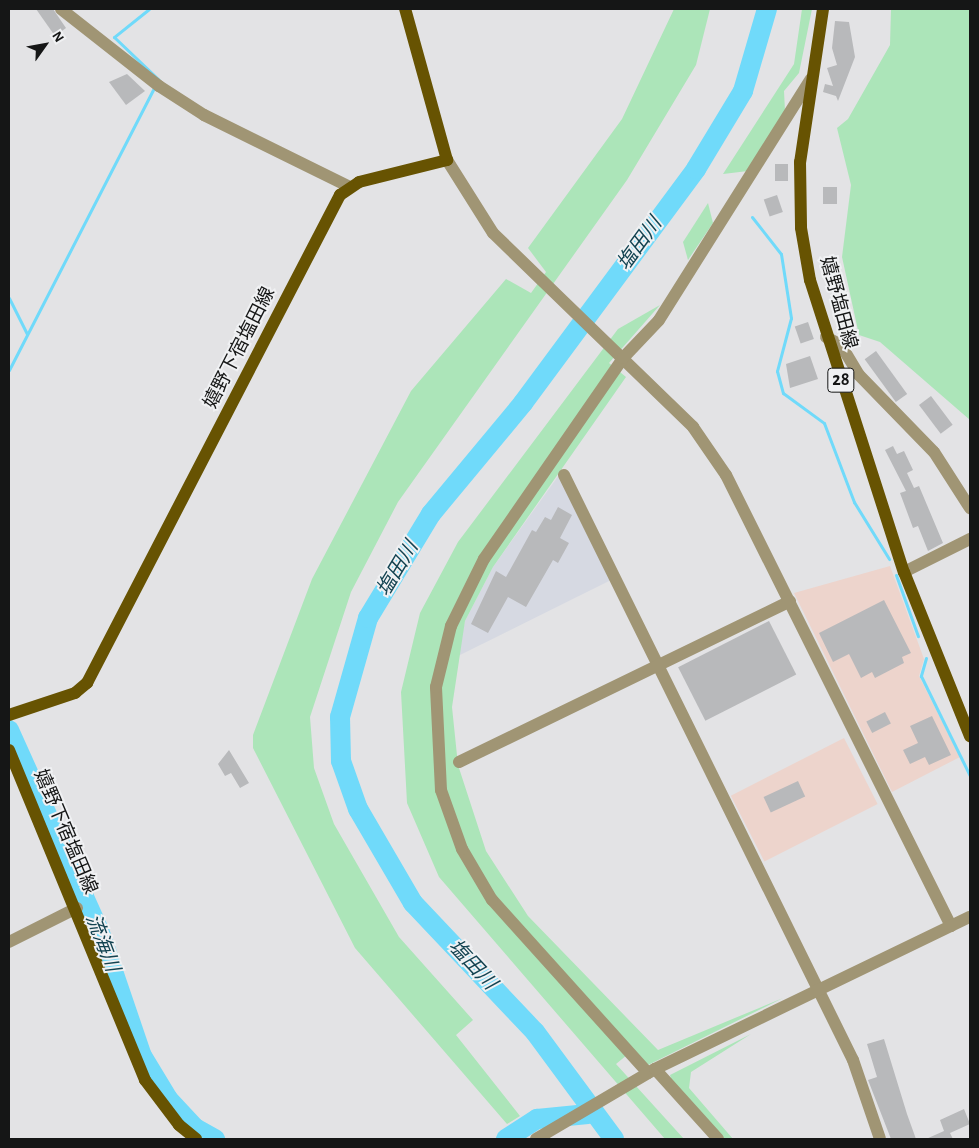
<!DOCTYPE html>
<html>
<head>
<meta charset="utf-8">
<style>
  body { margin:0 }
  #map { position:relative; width:979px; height:1148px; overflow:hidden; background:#e3e3e5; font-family:"Alegreya Sans","Noto Sans JP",sans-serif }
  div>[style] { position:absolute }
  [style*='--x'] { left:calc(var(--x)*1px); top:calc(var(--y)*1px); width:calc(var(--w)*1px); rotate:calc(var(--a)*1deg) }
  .commercial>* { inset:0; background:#edd4cc; transform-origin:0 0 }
  .built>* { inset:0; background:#d6d9e2 }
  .green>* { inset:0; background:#ace5b9 }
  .stream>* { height:3px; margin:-1.5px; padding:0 1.5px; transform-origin:1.5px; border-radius:1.5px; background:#70dafa }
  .river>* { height:20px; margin:-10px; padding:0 10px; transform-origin:10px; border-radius:10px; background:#70dafa }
  .building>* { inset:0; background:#b8b9bb; transform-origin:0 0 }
  .minor>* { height:12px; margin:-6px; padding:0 6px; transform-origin:6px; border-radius:6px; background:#a09574 }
  .major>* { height:12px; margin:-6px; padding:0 6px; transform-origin:6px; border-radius:6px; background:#675302 }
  span { translate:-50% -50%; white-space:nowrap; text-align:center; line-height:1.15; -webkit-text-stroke:4px #f0f1f3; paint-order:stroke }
  .shield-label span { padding:1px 4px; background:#f0f1f3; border:1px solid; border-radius:4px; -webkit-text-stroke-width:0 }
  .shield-label { font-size:18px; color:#151616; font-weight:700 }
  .street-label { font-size:19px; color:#151616 }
  .water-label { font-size:20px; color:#134351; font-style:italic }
  .frame { position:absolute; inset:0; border:10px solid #151616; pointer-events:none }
  .north { position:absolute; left:20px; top:20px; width:50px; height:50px; -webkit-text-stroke:4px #f0f1f3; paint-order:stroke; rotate:58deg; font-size:14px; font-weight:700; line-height:20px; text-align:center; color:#151616 }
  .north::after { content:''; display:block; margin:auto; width:18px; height:22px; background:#151616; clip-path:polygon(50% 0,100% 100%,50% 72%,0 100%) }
</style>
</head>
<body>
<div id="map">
  <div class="commercial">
    <div style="clip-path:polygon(890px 566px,924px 659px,919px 676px,960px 757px,892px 792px,794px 593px)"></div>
    <div style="left:844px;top:738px;width:74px;height:127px;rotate:63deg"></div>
  </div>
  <div class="built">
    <div style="clip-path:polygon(559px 475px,611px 580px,458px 656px,465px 621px,493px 567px)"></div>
  </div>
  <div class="green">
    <div style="clip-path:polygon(674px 9px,710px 9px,696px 65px,627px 180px,398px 502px,351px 592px,310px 717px,314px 768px,334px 824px,399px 937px,473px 1020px,456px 1035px,520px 1116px,507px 1124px,355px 948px,253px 748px,253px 735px,312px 579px,411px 391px,506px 279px,531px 293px,546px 272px,528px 248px,622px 119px)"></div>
    <div style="clip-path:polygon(802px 9px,812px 9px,799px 73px,784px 91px,785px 111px,748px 171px,723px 174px,794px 64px)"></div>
    <div style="clip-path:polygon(891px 9px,970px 9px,970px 420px,880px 342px,859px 335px,842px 257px,851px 185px,837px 128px,848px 119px,890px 45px)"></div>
    <div style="clip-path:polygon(708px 203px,713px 223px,688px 260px,683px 242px)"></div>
    <div style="clip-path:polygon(660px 305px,609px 363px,626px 377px,493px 567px,465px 621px,452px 707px,458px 765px,486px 851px,528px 916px,658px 1050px,783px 998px,648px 1065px,633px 1050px,616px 1064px,684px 1139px,665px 1139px,439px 877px,407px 803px,401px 692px,420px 613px,458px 542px,618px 329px)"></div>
    <div style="clip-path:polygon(751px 1034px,691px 1072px,689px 1088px,733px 1139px,720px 1139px,674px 1089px,670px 1075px)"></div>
  </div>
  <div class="stream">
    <div style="--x:149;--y:9;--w:45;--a:141.3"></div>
    <div style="--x:114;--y:37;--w:62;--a:43.7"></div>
    <div style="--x:752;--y:217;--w:47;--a:51.9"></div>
    <div style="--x:781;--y:254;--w:65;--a:81.1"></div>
    <div style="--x:791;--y:318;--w:55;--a:104.8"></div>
    <div style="--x:777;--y:371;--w:23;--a:75"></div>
    <div style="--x:783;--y:393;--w:51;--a:36.2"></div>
    <div style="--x:824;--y:423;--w:85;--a:69.2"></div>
    <div style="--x:854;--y:502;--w:67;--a:58.4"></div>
    <div style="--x:9;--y:298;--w:40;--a:63.4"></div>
    <div style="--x:9;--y:370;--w:319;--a:-62.8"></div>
    <div style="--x:896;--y:575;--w:65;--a:70.2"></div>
    <div style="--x:926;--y:658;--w:19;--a:106"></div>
    <div style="--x:921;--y:676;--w:111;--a:63.9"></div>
  </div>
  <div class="river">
    <div style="--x:9;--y:730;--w:219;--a:65.8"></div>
    <div style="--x:99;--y:930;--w:133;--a:71.2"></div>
    <div style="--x:142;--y:1056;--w:50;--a:58.8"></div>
    <div style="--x:168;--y:1099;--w:40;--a:47"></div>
    <div style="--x:195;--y:1128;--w:23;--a:29"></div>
    <div style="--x:506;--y:1139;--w:37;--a:-33"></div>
    <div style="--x:537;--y:1119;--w:51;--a:-5.6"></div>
    <div style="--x:614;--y:1139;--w:133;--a:-126.4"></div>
    <div style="--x:535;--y:1032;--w:178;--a:-133.4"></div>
    <div style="--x:413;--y:903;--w:109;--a:-120.3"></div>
    <div style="--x:358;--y:809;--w:51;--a:-109.5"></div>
    <div style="--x:341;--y:761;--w:44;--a:-91.3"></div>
    <div style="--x:340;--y:717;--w:103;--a:-74.2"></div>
    <div style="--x:368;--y:618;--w:122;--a:-58.8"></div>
    <div style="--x:431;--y:514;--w:144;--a:-50.3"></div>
    <div style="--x:523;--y:403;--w:291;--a:-53.5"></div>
    <div style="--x:696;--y:169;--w:91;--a:-58.9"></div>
    <div style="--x:743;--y:91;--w:85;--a:-73.7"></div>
  </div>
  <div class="building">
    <div style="clip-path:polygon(36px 9px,53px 9px,66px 28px,55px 36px)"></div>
    <div style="clip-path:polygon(835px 21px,849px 22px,855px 57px,838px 101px,836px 96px,823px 92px,825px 84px,833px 86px,827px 68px,837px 65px,832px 48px)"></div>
    <div style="clip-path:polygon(127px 74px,145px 91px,126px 105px,109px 82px)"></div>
    <div style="left:775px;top:164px;width:13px;height:17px"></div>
    <div style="left:823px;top:187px;width:14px;height:17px"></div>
    <div style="left:777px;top:195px;width:18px;height:14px;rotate:71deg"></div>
    <div style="left:808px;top:322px;width:18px;height:14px;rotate:71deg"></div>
    <div style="left:876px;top:351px;width:53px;height:14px;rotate:54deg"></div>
    <div style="clip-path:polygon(810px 356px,818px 379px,790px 388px,786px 364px)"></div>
    <div style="left:931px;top:396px;width:36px;height:15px;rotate:53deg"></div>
    <div style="clip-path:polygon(893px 446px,897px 454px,904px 451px,913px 470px,907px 473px,914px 488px,919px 486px,943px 543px,928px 551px,918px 526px,913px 528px,900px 493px,906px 491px,885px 450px)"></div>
    <div style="clip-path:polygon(558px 507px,572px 515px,560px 538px,569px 543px,558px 563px,553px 560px,526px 607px,508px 597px,488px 633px,471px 624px,496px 571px,506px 577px,532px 530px,536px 532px,545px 517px,551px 520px)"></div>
    <div style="clip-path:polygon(884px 600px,911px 653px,902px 657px,904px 663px,875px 678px,872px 672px,861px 678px,849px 654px,833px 662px,819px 633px)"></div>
    <div style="left:769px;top:621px;width:60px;height:102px;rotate:63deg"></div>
    <div style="left:885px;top:712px;width:13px;height:21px;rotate:63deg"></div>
    <div style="clip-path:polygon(932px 716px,951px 755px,929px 765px,925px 757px,910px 764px,903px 750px,918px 743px,910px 726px)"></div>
    <div style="clip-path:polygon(229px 750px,249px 783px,240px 788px,231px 773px,225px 776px,218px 764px)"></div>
    <div style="left:798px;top:781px;width:17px;height:38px;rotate:65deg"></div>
    <div style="clip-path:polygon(884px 1039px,907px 1114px,916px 1139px,891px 1139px,868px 1080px,877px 1077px,867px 1044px)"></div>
    <div style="clip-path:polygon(964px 1109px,970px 1124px,950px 1133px,953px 1139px,926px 1139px,944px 1131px,940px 1120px)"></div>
  </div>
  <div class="minor">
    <div style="--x:61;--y:9;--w:125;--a:38.2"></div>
    <div style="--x:159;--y:86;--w:54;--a:32.8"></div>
    <div style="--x:204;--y:115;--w:163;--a:26.3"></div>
    <div style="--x:447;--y:160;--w:86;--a:57.8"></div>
    <div style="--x:493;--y:233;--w:279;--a:44.1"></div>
    <div style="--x:693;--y:427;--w:58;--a:55.5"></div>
    <div style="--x:726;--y:475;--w:504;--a:63.49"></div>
    <div style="--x:826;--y:337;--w:17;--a:28"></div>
    <div style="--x:841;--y:345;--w:35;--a:59"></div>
    <div style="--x:859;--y:375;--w:107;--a:45.8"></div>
    <div style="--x:934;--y:452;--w:67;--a:57.3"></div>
    <div style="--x:564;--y:475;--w:652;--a:63.71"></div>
    <div style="--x:853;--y:1060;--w:83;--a:71.1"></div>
    <div style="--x:904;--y:572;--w:74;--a:-26.6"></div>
    <div style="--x:459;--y:762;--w:368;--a:-25.9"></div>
    <div style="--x:9;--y:942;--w:76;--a:-26.6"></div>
    <div style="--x:655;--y:1069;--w:94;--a:48"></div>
    <div style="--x:648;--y:1073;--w:233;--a:-132"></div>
    <div style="--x:492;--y:900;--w:59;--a:-120.5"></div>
    <div style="--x:462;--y:849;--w:63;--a:-109.6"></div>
    <div style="--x:441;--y:790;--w:103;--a:-92.8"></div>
    <div style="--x:436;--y:687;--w:63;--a:-76.2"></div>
    <div style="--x:451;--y:626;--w:75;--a:-63.8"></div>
    <div style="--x:484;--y:559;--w:244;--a:-55.3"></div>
    <div style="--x:623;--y:358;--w:52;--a:-46.5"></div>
    <div style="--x:659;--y:320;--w:285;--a:-57.8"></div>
    <div style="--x:536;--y:1139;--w:138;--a:-30.5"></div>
    <div style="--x:655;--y:1069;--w:350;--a:-25.8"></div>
  </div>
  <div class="major">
    <div style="--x:823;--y:9;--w:155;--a:98.5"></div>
    <div style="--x:800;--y:162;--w:66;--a:89.1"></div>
    <div style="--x:801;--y:228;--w:53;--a:80.2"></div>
    <div style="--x:810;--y:280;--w:307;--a:72.2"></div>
    <div style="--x:904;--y:572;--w:177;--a:68.1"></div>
    <div style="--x:9;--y:715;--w:70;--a:-18.4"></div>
    <div style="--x:75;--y:693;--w:16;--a:-40"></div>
    <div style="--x:87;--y:683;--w:550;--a:-62.6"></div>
    <div style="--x:340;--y:195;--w:23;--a:-34"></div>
    <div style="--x:359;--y:182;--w:91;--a:-14"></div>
    <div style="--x:447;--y:160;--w:157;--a:-105.5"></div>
    <div style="--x:9;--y:750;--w:357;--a:67.6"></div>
    <div style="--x:145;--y:1080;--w:56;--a:52.9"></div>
    <div style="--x:179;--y:1125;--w:22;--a:39"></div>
  </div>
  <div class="shield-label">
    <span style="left:841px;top:380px">28</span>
  </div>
  <div class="street-label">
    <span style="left:838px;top:303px;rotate:75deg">嬉野塩田線</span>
    <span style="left:240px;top:348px;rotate:-63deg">嬉野下宿塩田線</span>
    <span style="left:65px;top:832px;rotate:67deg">嬉野下宿塩田線</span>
  </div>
  <div class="water-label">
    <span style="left:640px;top:244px;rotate:-54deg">塩田川</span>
    <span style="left:398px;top:569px;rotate:-59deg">塩田川</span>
    <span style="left:102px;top:943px;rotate:69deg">流海川</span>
    <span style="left:472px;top:965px;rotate:47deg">塩田川</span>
  </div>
  <div class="frame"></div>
  <div class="north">N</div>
</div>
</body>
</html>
